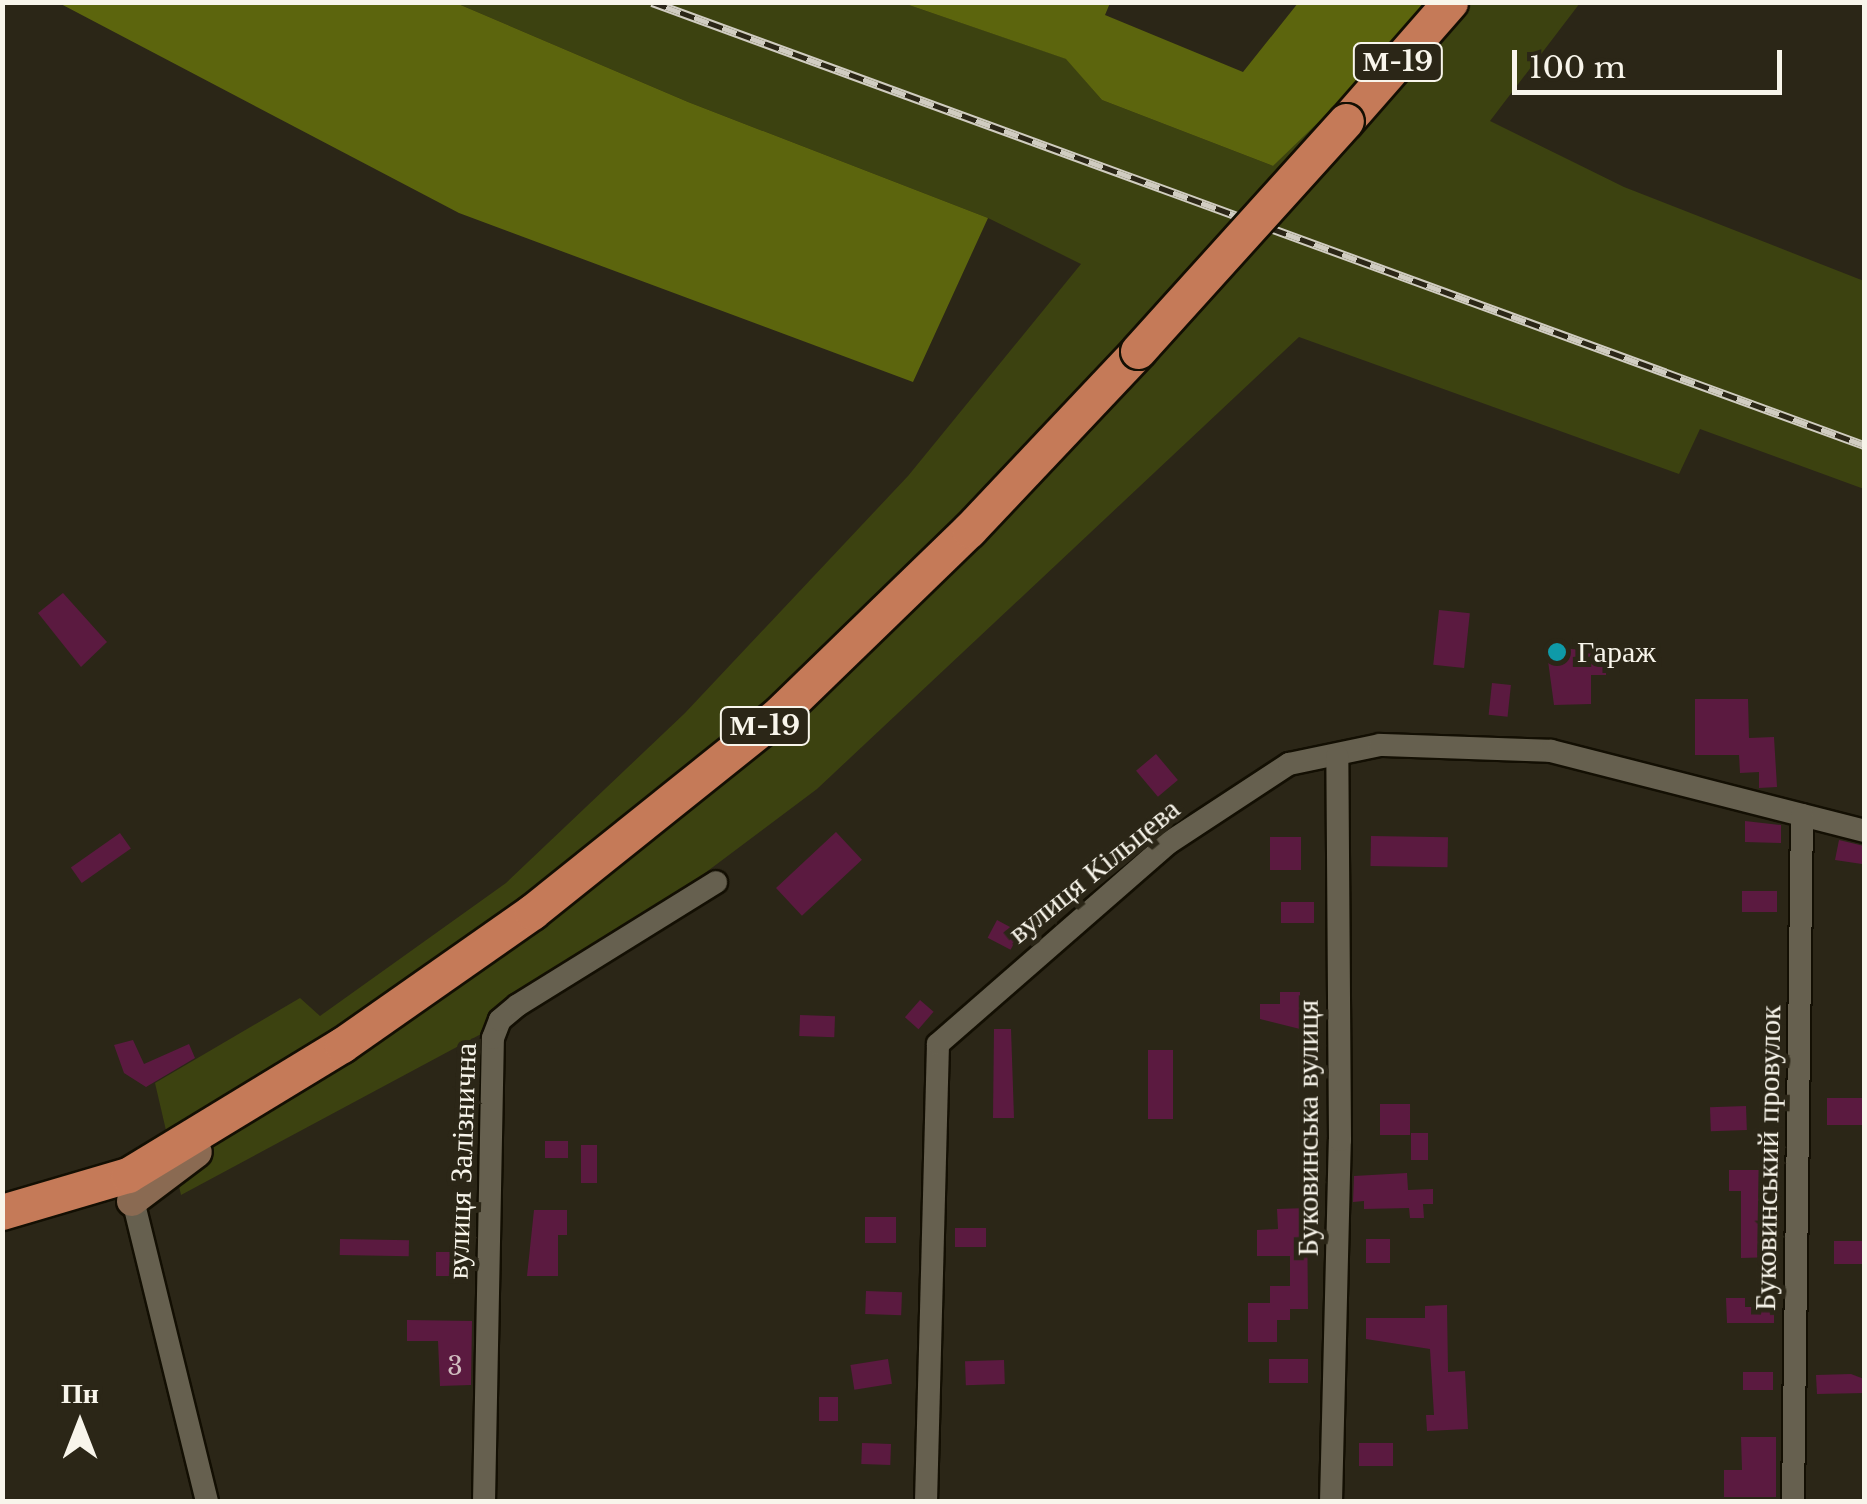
<!DOCTYPE html>
<html>
<head>
<meta charset="utf-8">
<style>
  body { margin:0 }
  #map { position:relative; width:1867px; height:1504px; overflow:hidden; background:#2b2617; font-family:"Libre Baskerville",serif }
  div>[style] { position:absolute }
  [style*='--x'] { left:calc(var(--x)*1px); top:calc(var(--y)*1px); width:calc(var(--w)*1px); rotate:calc(var(--a)*1deg) }
  .green>* { inset:0; background:#3c4210 }
  .forest>* { inset:0; background:#5c650d }
  .building>* { inset:0; background:#5b1a40; transform-origin:0 0 }
  .roads { filter:drop-shadow(2px 0 #130f03) drop-shadow(-2px 0 #130f03) drop-shadow(0 2px #130f03) drop-shadow(0 -2px #130f03) }
  .minor>* { height:22px; margin:-11px; padding:0 11px; transform-origin:11px; border-radius:11px; background:#66604f }
  .secondary>* { height:30px; margin:-15px; padding:0 15px; transform-origin:15px; border-radius:15px; background:#8a6a52 }
  .trunk>* { height:35px; margin:-17.5px; padding:0 17.5px; transform-origin:17.5px; border-radius:17.5px; background:#c57a58 }
  .rail>* { height:9px; margin-top:-4.5px; transform-origin:0; background:repeating-linear-gradient(90deg,#2b2617 0 15px,#d0ccc1 0 30px); box-sizing:border-box; border-block:2px solid #d0ccc1 }
  .bridges { filter:drop-shadow(2px 0 #130f03) drop-shadow(-2px 0 #130f03) drop-shadow(0 2px #130f03) drop-shadow(0 -2px #130f03) }
  .trunk-bridge>* { height:35px; margin:-17.5px; padding:0 17.5px; transform-origin:17.5px; border-radius:17.5px; background:#c57a58 }
  .dots>* { width:28px; height:28px; translate:-50% -50%; box-sizing:border-box; border:5px solid #2b2617; border-radius:50% }
  span { translate:-50% -50%; white-space:nowrap; text-align:center; line-height:1.15; -webkit-text-stroke:10px #2b2617; paint-order:stroke }
  .number-label { font-size:25px; color:#d1bec0 }
  .number-label span { -webkit-text-stroke-width:0 }
  .shield-label span { padding:2px 8px; background:#2b2617; border:2px solid; border-radius:8px; -webkit-text-stroke-width:0 }
  .shield-label { font-size:28px; color:#f8f5eb; font-weight:700 }
  .poi-label { font-size:30px; color:#f8f5eb }
  .left { translate:0 -50%; text-align:left }
  .street-label { font-size:30px; color:#f8f5eb }
  .frame { position:absolute; inset:0; border:5px solid #f8f5eb; pointer-events:none }
  .north { position:absolute; left:30px; top:1374px; width:100px; height:100px; -webkit-text-stroke:8px #2b2617; paint-order:stroke; rotate:0deg; font-size:28px; font-weight:700; line-height:40px; text-align:center; color:#f8f5eb }
  .north::after { content:''; display:block; margin:auto; width:35px; height:45px; background:#f8f5eb; clip-path:polygon(50% 0,100% 100%,50% 72%,0 100%) }
  .scale { position:absolute; left:1512px; top:50px; width:270px; height:45px; box-sizing:border-box; border:5px solid #f8f5eb; border-top:0; padding-left:12px; font-size:30px; line-height:35px; white-space:nowrap; color:#f8f5eb; -webkit-text-stroke:8px #2b2617; paint-order:stroke }
</style>
</head>
<body>
<div id="map">
  <div class="green">
    <div style="clip-path:polygon(456px 3px,903px 3px,1067px 59px,1102px 100px,1273px 166px,1431px 3px,1580px 3px,1490px 121px,1624px 187px,1864px 281px,1864px 489px,1700px 429px,1679px 474px,1299px 337px,817px 789px,513px 1017px,181px 1195px,155px 1083px,300px 998px,320px 1016px,506px 883px,685px 713px,908px 476px,1081px 264px,988px 218px,688px 102px)"></div>
  </div>
  <div class="forest">
    <div style="clip-path:polygon(59px 3px,456px 3px,688px 102px,988px 218px,913px 382px,459px 213px)"></div>
    <div style="clip-path:polygon(903px 3px,1110px 3px,1105px 15px,1243px 72px,1298px 3px,1431px 3px,1396px 47px,1273px 166px,1102px 100px,1066px 59px)"></div>
  </div>
  <div class="building">
    <div style="clip-path:polygon(63px 593px,107px 642px,81px 667px,38px 613px)"></div>
    <div style="left:1439px;top:610px;width:31px;height:55px;rotate:6deg"></div>
    <div style="clip-path:polygon(1546px 646px,1606px 653px,1606px 675px,1591px 675px,1591px 704px,1554px 705px)"></div>
    <div style="left:1492px;top:683px;width:19px;height:32px;rotate:6deg"></div>
    <div style="clip-path:polygon(1695px 699px,1748px 699px,1749px 738px,1774px 737px,1777px 787px,1759px 788px,1759px 772px,1740px 773px,1739px 755px,1695px 755px)"></div>
    <div style="left:1156px;top:754px;width:34px;height:26px;rotate:50deg"></div>
    <div style="clip-path:polygon(1745px 821px,1781px 825px,1781px 843px,1745px 842px)"></div>
    <div style="left:836px;top:832px;width:38px;height:82px;rotate:47deg"></div>
    <div style="left:120px;top:833px;width:19px;height:60px;rotate:55deg"></div>
    <div style="left:1371px;top:836px;width:77px;height:30px;rotate:1deg"></div>
    <div style="left:1270px;top:837px;width:31px;height:33px"></div>
    <div style="clip-path:polygon(1839px 840px,1864px 846px,1862px 864px,1835px 860px)"></div>
    <div style="left:1742px;top:891px;width:35px;height:21px"></div>
    <div style="left:1281px;top:902px;width:33px;height:21px"></div>
    <div style="left:997px;top:920px;width:26px;height:20px;rotate:28deg"></div>
    <div style="clip-path:polygon(1280px 992px,1300px 992px,1300px 1029px,1260px 1019px,1260px 1004px,1280px 1004px)"></div>
    <div style="left:920px;top:1000px;width:18px;height:23px;rotate:41deg"></div>
    <div style="left:800px;top:1015px;width:35px;height:21px;rotate:2deg"></div>
    <div style="clip-path:polygon(994px 1029px,1011px 1029px,1014px 1118px,993px 1118px)"></div>
    <div style="clip-path:polygon(133px 1040px,144px 1064px,189px 1044px,195px 1058px,146px 1087px,124px 1073px,114px 1045px)"></div>
    <div style="left:1148px;top:1050px;width:25px;height:69px"></div>
    <div style="left:1864px;top:1098px;width:27px;height:37px;rotate:90deg"></div>
    <div style="left:1410px;top:1104px;width:31px;height:30px;rotate:90deg"></div>
    <div style="left:1746px;top:1106px;width:24px;height:36px;rotate:88deg"></div>
    <div style="left:1411px;top:1133px;width:17px;height:27px"></div>
    <div style="left:545px;top:1141px;width:23px;height:17px"></div>
    <div style="left:581px;top:1145px;width:16px;height:38px"></div>
    <div style="clip-path:polygon(1729px 1170px,1774px 1170px,1774px 1191px,1765px 1191px,1764px 1237px,1775px 1237px,1775px 1257px,1741px 1258px,1741px 1191px,1729px 1191px)"></div>
    <div style="clip-path:polygon(1407px 1173px,1408px 1190px,1433px 1189px,1433px 1204px,1423px 1204px,1424px 1218px,1410px 1218px,1409px 1208px,1364px 1209px,1364px 1201px,1353px 1202px,1354px 1176px)"></div>
    <div style="clip-path:polygon(1307px 1208px,1308px 1309px,1290px 1309px,1290px 1320px,1277px 1320px,1277px 1342px,1248px 1342px,1248px 1303px,1270px 1303px,1270px 1286px,1290px 1286px,1290px 1256px,1257px 1256px,1257px 1230px,1278px 1229px,1277px 1209px)"></div>
    <div style="clip-path:polygon(534px 1210px,567px 1210px,567px 1235px,558px 1235px,558px 1276px,527px 1276px)"></div>
    <div style="left:865px;top:1217px;width:31px;height:26px"></div>
    <div style="left:955px;top:1228px;width:31px;height:19px"></div>
    <div style="left:340px;top:1239px;width:69px;height:16px;rotate:1deg"></div>
    <div style="left:1390px;top:1239px;width:24px;height:24px;rotate:90deg"></div>
    <div style="left:1864px;top:1241px;width:23px;height:30px;rotate:90deg"></div>
    <div style="left:436px;top:1252px;width:31px;height:24px"></div>
    <div style="left:866px;top:1291px;width:36px;height:23px;rotate:2deg"></div>
    <div style="clip-path:polygon(1726px 1298px,1745px 1298px,1745px 1307px,1774px 1307px,1774px 1323px,1727px 1323px)"></div>
    <div style="clip-path:polygon(1447px 1305px,1448px 1372px,1465px 1371px,1468px 1429px,1427px 1431px,1426px 1415px,1434px 1415px,1430px 1349px,1366px 1339px,1366px 1318px,1425px 1318px,1425px 1306px)"></div>
    <div style="clip-path:polygon(407px 1320px,472px 1321px,471px 1385px,440px 1386px,438px 1341px,407px 1341px)"></div>
    <div style="left:888px;top:1359px;width:25px;height:38px;rotate:81deg"></div>
    <div style="left:1308px;top:1359px;width:24px;height:39px;rotate:90deg"></div>
    <div style="left:1004px;top:1360px;width:24px;height:39px;rotate:88deg"></div>
    <div style="left:1743px;top:1372px;width:30px;height:18px"></div>
    <div style="clip-path:polygon(1851px 1374px,1864px 1379px,1864px 1393px,1817px 1394px,1816px 1375px)"></div>
    <div style="left:819px;top:1397px;width:19px;height:24px"></div>
    <div style="clip-path:polygon(1741px 1437px,1776px 1437px,1776px 1497px,1724px 1497px,1724px 1470px,1742px 1470px)"></div>
    <div style="left:862px;top:1443px;width:29px;height:21px;rotate:2deg"></div>
    <div style="left:1359px;top:1443px;width:34px;height:23px"></div>
  </div>
  <div class="roads">
    <div class="minor">
      <div style="--x:130;--y:1188;--w:323;--a:76.2"></div>
      <div style="--x:484;--y:1502;--w:464;--a:-88.9"></div>
      <div style="--x:493;--y:1038;--w:19;--a:-69"></div>
      <div style="--x:500;--y:1020;--w:23;--a:-40"></div>
      <div style="--x:518;--y:1005;--w:233;--a:-31.8"></div>
      <div style="--x:926;--y:1502;--w:458;--a:-88.5"></div>
      <div style="--x:938;--y:1044;--w:304;--a:-41.1"></div>
      <div style="--x:1167;--y:844;--w:146;--a:-33.3"></div>
      <div style="--x:1289;--y:764;--w:93;--a:-11.8"></div>
      <div style="--x:1380;--y:745;--w:171;--a:2"></div>
      <div style="--x:1551;--y:751;--w:323;--a:14.3"></div>
      <div style="--x:1331;--y:1502;--w:362;--a:-88.6"></div>
      <div style="--x:1340;--y:1140;--w:384;--a:-90.4"></div>
      <div style="--x:1793;--y:1502;--w:687;--a:-89.25"></div>
    </div>
    <div class="secondary">
      <div style="--x:132;--y:1201;--w:81;--a:-37"></div>
    </div>
    <div class="trunk">
      <div style="--x:1346;--y:121;--w:158;--a:-48.8"></div>
      <div style="--x:2;--y:1212;--w:131;--a:-16.4"></div>
      <div style="--x:128;--y:1175;--w:250;--a:-31.3"></div>
      <div style="--x:342;--y:1045;--w:232;--a:-35"></div>
      <div style="--x:532;--y:912;--w:318;--a:-38.7"></div>
      <div style="--x:780;--y:713;--w:263;--a:-44.1"></div>
      <div style="--x:969;--y:530;--w:246;--a:-46.6"></div>
    </div>
  </div>
  <div class="rail">
    <div style="--x:652;--y:2;--w:1290;--a:20.08"></div>
  </div>
  <div class="bridges">
    <div class="trunk-bridge">
      <div style="--x:1138;--y:351;--w:310;--a:-47.9"></div>
    </div>
  </div>
  <div class="dots">
    <div style="left:1557px;top:652px;background:#0f9aa8"></div>
  </div>
  <div class="number-label">
    <span style="left:455px;top:1367px">3</span>
  </div>
  <div class="shield-label">
    <span style="left:1398px;top:62px">М-19</span>
    <span style="left:765px;top:726px">М-19</span>
  </div>
  <div class="poi-label">
    <span class="left" style="left:1577px;top:652px">Гараж</span>
  </div>
  <div class="street-label">
    <span style="left:1094px;top:871px;rotate:-39deg">вулиця Кільцева</span>
    <span style="left:1308px;top:1128px;rotate:-90deg">Буковинська вулиця</span>
    <span style="left:1768px;top:1158px;rotate:-89deg">Буковинський провулок</span>
    <span style="left:462px;top:1161px;rotate:-88deg">вулиця Залізнична</span>
  </div>
  <div class="frame"></div>
  <div class="north">Пн</div>
  <div class="scale">100 m</div>
</div>
</body>
</html>
